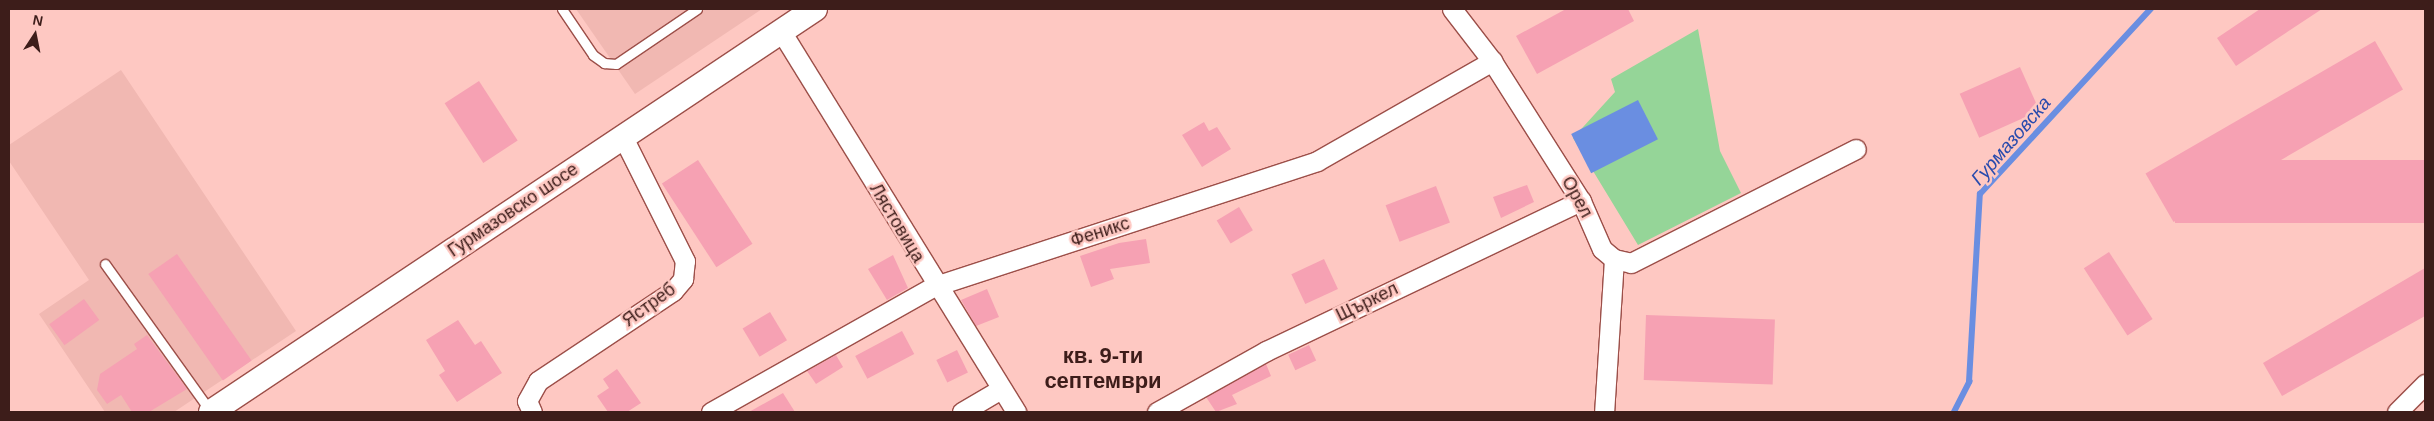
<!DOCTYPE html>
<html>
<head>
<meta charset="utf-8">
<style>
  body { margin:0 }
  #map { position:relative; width:2434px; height:421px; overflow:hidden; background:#fec8c2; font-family:Helvetica,sans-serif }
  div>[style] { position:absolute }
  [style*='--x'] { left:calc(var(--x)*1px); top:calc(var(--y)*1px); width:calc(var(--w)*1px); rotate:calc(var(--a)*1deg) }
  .built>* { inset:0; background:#f1b8b2 }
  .green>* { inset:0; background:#95d598 }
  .water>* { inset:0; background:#6a8ee1; transform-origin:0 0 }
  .stream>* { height:5.5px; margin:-2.75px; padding:0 2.75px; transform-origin:2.75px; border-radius:2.75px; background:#6a8ee1 }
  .building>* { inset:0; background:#f6a1b3; transform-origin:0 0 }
  .roads { filter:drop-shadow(1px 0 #9c4f49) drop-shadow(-1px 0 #9c4f49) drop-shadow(0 1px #9c4f49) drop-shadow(0 -1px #9c4f49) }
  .service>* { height:9px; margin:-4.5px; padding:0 4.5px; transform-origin:4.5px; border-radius:4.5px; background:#fff }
  .minor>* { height:19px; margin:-9.5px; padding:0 9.5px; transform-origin:9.5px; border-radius:9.5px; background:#fff }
  .tertiary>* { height:24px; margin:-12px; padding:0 12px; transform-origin:12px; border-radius:12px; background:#fff }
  span { translate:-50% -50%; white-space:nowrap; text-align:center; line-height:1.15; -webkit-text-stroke:5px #fec8c2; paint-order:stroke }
  .street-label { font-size:18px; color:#3d1d1a }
  .water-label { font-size:19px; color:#294bad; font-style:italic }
  .district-label { font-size:22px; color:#3d1d1a; font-weight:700 }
  .frame { position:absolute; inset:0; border:10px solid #3d1d1a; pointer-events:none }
  .north { position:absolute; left:10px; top:10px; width:50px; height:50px; -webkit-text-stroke:4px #fec8c2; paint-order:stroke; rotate:11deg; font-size:14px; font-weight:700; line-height:20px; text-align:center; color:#3d1d1a }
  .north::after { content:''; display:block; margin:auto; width:18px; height:22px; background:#3d1d1a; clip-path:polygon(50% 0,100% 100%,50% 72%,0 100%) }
</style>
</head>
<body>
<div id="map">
  <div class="built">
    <div style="clip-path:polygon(576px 9px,762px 9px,635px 94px)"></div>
    <div style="clip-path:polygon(121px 70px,296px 331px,174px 412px,105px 412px,39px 314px,89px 280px,9px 161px,9px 145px)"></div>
  </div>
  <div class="green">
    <div style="clip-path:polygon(1698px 29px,1720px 151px,1741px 193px,1638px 245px,1573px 138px,1615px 92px,1611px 79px)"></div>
  </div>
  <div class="water">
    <div style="left:1638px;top:100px;width:44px;height:75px;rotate:63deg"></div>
  </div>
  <div class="stream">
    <div style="--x:1954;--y:412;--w:34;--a:-63"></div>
    <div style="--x:1969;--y:382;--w:188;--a:-86.7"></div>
    <div style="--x:1980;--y:194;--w:252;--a:-47.3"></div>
  </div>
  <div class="building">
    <div style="clip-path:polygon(1566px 9px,1628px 9px,1634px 21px,1537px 74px,1516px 36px)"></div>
    <div style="clip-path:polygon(2260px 9px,2322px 9px,2236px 66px,2217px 38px)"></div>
    <div style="left:2375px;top:41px;width:56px;height:265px;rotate:60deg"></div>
    <div style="left:2020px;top:67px;width:48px;height:66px;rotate:66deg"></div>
    <div style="left:479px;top:81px;width:71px;height:41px;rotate:57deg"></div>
    <div style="clip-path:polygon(1204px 122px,1209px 131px,1217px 127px,1231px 149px,1202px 167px,1182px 135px)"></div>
    <div style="left:698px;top:160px;width:100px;height:43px;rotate:57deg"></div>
    <div style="left:2425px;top:160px;width:63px;height:250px;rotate:90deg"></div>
    <div style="clip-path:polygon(1527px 185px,1534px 202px,1501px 218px,1493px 197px)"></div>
    <div style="left:1436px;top:186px;width:39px;height:54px;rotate:69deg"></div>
    <div style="left:1239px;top:207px;width:27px;height:26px;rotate:59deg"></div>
    <div style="clip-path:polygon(1146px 239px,1150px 263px,1110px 269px,1114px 279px,1091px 287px,1080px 256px,1119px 243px)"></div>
    <div style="left:2109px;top:252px;width:80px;height:30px;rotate:57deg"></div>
    <div style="left:177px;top:254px;width:130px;height:35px;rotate:55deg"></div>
    <div style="clip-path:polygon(893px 255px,908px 288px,887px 300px,868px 269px)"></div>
    <div style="left:1324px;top:259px;width:33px;height:36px;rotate:65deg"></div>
    <div style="clip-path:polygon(2425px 268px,2425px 316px,2282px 396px,2263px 363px)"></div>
    <div style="clip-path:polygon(987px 289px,999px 317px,976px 326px,961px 300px)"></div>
    <div style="left:84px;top:299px;width:26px;height:43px;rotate:54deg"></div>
    <div style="left:770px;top:312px;width:33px;height:32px;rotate:59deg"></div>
    <div style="left:1646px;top:315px;width:129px;height:65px;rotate:2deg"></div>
    <div style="clip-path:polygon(458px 320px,475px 345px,481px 341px,502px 373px,457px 402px,439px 375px,445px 371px,426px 340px)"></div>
    <div style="left:902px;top:331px;width:26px;height:53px;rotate:62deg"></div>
    <div style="clip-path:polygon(147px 335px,187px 389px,149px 412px,132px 412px,121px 395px,107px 404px,97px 390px,100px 374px,137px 349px,134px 344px)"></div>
    <div style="left:1309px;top:345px;width:17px;height:23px;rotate:65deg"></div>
    <div style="left:957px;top:350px;width:25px;height:23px;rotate:64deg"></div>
    <div style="clip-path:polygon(836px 355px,843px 367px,816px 384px,807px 371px)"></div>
    <div style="clip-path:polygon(1266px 364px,1271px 376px,1232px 395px,1237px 404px,1216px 412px,1206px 397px)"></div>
    <div style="clip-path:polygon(617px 369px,641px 403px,627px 412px,608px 412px,597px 396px,609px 388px,603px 379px)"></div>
    <div style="clip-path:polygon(783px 393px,795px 412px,749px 412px)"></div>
  </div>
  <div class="roads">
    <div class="service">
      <div style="--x:562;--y:9;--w:55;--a:56"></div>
      <div style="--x:593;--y:55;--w:14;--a:36"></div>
      <div style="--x:604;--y:63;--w:12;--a:5"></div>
      <div style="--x:616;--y:64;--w:98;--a:-34.2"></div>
      <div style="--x:105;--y:264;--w:182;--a:54.4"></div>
    </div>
    <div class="minor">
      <div style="--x:1452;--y:9;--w:66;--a:52.4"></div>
      <div style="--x:1492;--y:61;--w:166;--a:57.6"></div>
      <div style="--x:1581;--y:201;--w:52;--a:66.4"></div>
      <div style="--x:1602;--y:249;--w:16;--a:40"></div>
      <div style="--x:1614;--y:259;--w:153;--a:93.7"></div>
      <div style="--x:781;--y:31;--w:448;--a:58.3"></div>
      <div style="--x:1614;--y:259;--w:17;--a:13"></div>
      <div style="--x:1631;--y:263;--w:252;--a:-26.9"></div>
      <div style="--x:532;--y:412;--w:12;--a:-114"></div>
      <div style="--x:527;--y:401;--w:23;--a:-61"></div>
      <div style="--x:538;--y:381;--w:162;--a:-33.7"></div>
      <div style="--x:673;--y:291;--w:16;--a:-50"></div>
      <div style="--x:683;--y:279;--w:18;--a:-84"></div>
      <div style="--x:685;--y:261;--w:139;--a:-116.6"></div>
      <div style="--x:711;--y:412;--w:257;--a:-29.4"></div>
      <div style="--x:935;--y:286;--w:402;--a:-18.1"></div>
      <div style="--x:1317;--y:161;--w:202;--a:-29.7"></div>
      <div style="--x:962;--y:412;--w:45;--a:-30.5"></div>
      <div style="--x:1157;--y:412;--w:125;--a:-29.2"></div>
      <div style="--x:1266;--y:351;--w:349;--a:-25.5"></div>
      <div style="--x:2397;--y:412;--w:40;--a:-45"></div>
    </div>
    <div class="tertiary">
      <div style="--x:211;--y:412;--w:726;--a:-33.71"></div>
    </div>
  </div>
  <div class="street-label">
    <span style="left:1577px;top:197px;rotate:61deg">Орел</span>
    <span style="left:513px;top:210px;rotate:-34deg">Гурмазовско шосе</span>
    <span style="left:897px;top:223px;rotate:59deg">Лястовица</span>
    <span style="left:1100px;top:232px;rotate:-18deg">Феникс</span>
    <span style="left:1367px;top:302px;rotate:-26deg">Щъркел</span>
    <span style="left:649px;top:305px;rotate:-36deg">Ястреб</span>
  </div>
  <div class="water-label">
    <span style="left:2011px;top:141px;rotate:-49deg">Гурмазовска</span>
  </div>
  <div class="district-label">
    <span style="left:1103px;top:368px">кв. 9-ти<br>септември</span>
  </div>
  <div class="frame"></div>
  <div class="north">N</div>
</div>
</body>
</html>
